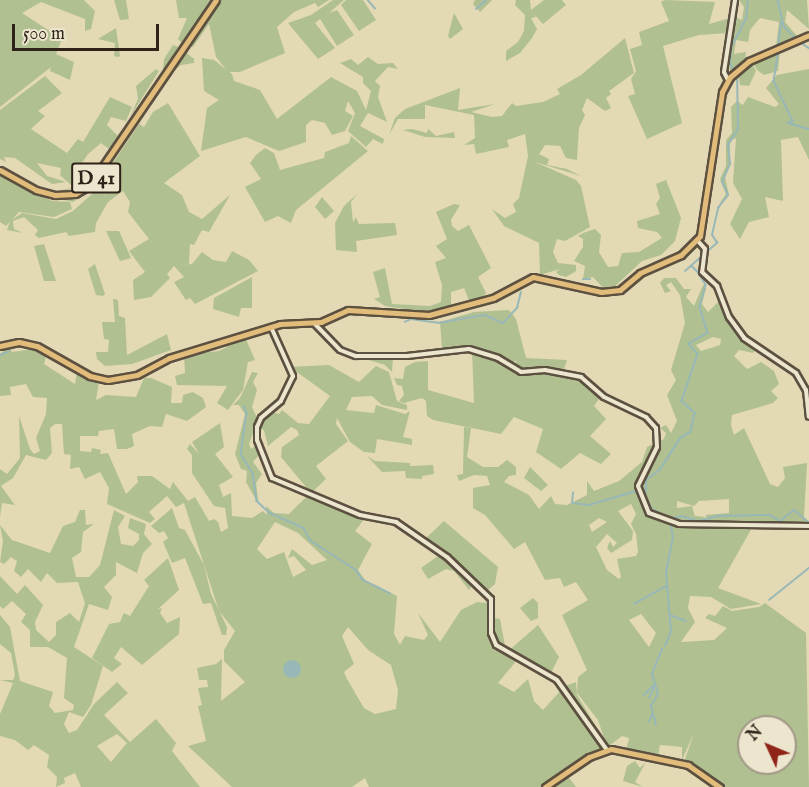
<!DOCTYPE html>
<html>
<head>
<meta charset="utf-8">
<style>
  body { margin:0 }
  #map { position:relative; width:809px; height:787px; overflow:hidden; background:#e4d9b5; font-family:"IM FELL English",serif }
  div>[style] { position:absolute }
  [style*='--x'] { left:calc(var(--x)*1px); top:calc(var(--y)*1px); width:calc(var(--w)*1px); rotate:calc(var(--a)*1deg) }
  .green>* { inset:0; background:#b0c091 }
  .water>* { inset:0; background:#98b8b7 }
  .round { border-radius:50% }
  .stream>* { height:1.5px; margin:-0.75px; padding:0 0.75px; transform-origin:0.75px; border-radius:0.75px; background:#98b8b7 }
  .roads { filter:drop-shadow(2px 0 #5c5040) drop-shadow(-2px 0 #5c5040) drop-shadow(0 2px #5c5040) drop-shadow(0 -2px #5c5040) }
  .minor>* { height:4px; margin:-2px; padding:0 2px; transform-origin:2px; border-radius:2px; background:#ede6cf }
  .major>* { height:5px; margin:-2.5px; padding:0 2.5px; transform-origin:2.5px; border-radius:2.5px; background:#e2bc7a }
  span { translate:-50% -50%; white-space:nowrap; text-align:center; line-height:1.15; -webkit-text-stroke:4.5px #ede6cf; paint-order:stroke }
  .shield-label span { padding:2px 4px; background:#ede6cf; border:2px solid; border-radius:4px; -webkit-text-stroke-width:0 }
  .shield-label { font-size:20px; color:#2f2319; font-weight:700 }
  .north { position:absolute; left:737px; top:715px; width:60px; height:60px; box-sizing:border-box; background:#ede6cf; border:2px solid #a19886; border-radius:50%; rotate:314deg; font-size:16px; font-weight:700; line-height:24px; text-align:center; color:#2f2319 }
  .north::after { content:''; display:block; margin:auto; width:21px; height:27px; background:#8f2418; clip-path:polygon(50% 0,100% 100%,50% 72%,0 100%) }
  .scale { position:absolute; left:12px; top:24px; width:147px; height:27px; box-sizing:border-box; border:3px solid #2f2319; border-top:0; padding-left:8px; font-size:18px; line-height:21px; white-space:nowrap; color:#2f2319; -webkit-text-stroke:4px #ede6cf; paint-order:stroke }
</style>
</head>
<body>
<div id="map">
  <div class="green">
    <div style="clip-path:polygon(0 0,84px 0,95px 11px,91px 29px,85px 31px,85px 19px,41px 2px,22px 13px,62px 39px,56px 54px,74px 62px,70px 80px,50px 71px,51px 67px,0 107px)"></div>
    <div style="clip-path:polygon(114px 0,126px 0,129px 19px,120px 20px)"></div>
    <div style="clip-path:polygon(176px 0,214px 0,183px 44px,178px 39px,187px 18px,179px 18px)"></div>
    <div style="clip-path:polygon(218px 0,329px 0,318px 7px,315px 3px,294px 12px,277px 27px,285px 53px,240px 72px,228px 72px,216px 57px,209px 24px,193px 47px,187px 47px)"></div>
    <div style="clip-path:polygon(333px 0,344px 0,329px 13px,337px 10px,354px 35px,337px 46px,320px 19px,315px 23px,335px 48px,318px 59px,288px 23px,311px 15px)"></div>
    <div style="clip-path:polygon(346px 0,363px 0,376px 20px,359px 31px,341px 5px)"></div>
    <div style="clip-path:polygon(475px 0,492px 0,480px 12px,473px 4px)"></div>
    <div style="clip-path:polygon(516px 0,530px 0,531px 10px,544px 0,562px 0,566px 5px,543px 24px,533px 13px,536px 17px,531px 18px,537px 29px,532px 38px,520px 53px,506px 61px,506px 51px,518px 42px,524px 31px,525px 15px,515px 5px)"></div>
    <div style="clip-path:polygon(665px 0,715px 2px,709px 24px,730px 18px,728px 33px,699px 35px,663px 46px,682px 123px,647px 139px,628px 96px,635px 94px,631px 79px,636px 71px,630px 49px,642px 45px,639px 32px,669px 21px,661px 2px)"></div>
    <div style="clip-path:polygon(739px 0,807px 0,809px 29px,787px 10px,785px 22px,798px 37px,776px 47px,779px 22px,760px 18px,750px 30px,748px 42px,736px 40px,734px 54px,746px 52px,745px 61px,730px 72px,728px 59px,735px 17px,742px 20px,744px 7px)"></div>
    <div style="clip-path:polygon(454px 13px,463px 29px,450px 39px,448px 36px)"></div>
    <div style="clip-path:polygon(116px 28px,120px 56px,118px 57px,114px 56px,115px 43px,98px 39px)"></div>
    <div style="clip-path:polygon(625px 38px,634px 73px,609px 91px,611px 94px,606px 98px,611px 108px,605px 111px,587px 98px,582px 110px,585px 115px,579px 128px,577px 160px,566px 158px,560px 146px,545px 145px,539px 154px,549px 159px,547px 165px,567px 169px,581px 176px,535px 162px,576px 180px,581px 186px,590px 227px,565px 241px,557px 239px,553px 252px,558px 263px,576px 265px,576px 271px,566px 277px,559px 275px,556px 272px,560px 269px,540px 275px,539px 243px,504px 226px,492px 209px,505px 218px,516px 212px,513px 204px,519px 198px,528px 156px,525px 134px,507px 140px,509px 147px,476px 154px,474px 144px,464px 145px,475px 138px,474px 115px,425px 105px,425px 119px,398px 119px,389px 135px,395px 118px,405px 109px,460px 88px,458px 110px,495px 104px,471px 112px,492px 117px,502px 116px,512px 103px,516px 106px,543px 102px,560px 94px,557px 89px,581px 75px)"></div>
    <div style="clip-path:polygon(173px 45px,181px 48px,163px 71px,164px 59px)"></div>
    <div style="clip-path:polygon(780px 49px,778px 71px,764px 75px,757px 70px,752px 61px)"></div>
    <div style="clip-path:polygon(184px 51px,194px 59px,194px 63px,181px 65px,166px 77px)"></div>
    <div style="clip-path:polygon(368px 57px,378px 64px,393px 63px,398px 69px,388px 67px,375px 81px,380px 86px,378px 97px,387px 122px,368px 113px,360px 126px,384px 139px,383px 144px,373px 139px,366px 147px,348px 131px,355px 113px,348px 101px,345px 111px,353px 116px,345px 131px,332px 135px,325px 123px,312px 120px,306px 125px,306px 142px,279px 151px,246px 137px,201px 151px,207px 108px,219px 100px,204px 91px,202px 58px,214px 60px,232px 74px,234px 81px,260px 90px,277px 119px,331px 77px,357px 91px,366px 110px,371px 91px,363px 83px,363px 77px,340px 63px,351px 59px,358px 65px)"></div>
    <div style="clip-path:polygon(751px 62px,756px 71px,749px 86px,740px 85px,738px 71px)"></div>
    <div style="clip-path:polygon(156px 69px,159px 71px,130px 117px,138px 99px,136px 86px)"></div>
    <div style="clip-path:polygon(809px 69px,809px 160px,798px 137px,781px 140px,783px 201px,765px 197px,769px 217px,749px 222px,740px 239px,730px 224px,742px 199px,733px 183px,736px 138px,730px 141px,730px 164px,725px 177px,729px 195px,719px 204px,726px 194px,720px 179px,726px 166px,726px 140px,732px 133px,731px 107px,737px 101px,743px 105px,748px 97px,775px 107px,779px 104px,766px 88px,777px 75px)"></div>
    <div style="clip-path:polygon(45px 76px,62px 93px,38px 111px,45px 116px,31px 129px,67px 153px,78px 139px,83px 142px,110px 97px,132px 107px,126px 121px,111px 117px,107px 125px,118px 136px,113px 143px,109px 149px,101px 143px,88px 154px,75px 173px,78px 178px,71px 185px,60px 175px,61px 168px,37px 163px,47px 176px,66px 182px,52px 184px,15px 158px,4px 157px,6px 162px,0 159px,0 110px)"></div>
    <div style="clip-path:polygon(168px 103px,200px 156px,164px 183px,182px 195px,189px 212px,202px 219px,230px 195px,209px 232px,202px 230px,194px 245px,190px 244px,189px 264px,173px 265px,192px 264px,202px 252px,213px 260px,226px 262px,232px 251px,249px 260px,258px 271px,195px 304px,190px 298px,186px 300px,174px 282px,184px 277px,174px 266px,167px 274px,170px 278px,151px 297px,134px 300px,133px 280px,145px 272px,129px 251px,149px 239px,128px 212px,130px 202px,123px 191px,108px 202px,96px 223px,95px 232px,69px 236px,66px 232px,39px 238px,35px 235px,38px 230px,24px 217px,13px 221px,14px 229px,23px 233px,7px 230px,10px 221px,22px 213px,56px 219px,73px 211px,93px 193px,139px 124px,144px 127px,153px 112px)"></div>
    <div style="clip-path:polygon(412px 129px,427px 133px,428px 129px,436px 136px,454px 132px,455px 138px,425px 137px,403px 130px)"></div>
    <div style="clip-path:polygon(351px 136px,368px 151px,296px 210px,291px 223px,278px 216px,265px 222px,245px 187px,261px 179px,250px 163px,256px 155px,265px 148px,274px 153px,280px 170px,324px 158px,325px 152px,349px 143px)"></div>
    <div style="clip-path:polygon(104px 161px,83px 187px,54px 192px,71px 188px)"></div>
    <div style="clip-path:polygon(109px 162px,94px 188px,73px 202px,46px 196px,69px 198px,84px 193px)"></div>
    <div style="clip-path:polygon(0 175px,52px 201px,70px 202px,72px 209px,54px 217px,19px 212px,6px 226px,0 222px)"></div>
    <div style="clip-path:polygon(666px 180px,681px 218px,675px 241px,661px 255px,642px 261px,611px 290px,605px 290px,593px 277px,583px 279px,585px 266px,574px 261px,583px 247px,583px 239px,578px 236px,583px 233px,595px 229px,601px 235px,599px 252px,608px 267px,618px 266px,622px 253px,639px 252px,662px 238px,657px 232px,638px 228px,637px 221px,660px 214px,656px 204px,660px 198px,656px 184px)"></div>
    <div style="clip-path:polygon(357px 194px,351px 202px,353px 222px,356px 217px,359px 224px,395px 223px,397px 235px,356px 241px,357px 252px,336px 250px,335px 223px,344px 206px)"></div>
    <div style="clip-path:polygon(322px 197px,334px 211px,325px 219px,315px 207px)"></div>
    <div style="clip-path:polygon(454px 204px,460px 205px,451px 220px,452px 226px,458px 231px,469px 225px,491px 268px,478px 277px,486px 293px,481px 300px,470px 303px,464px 288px,451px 292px,451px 308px,430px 313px,385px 306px,374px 299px,380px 297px,373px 272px,385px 268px,392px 304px,430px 306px,441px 302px,442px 285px,435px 262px,446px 258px,436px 246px,447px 239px,436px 212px)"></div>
    <div style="clip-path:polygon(106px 231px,119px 231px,131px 258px,120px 261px)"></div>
    <div style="clip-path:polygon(44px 244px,56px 281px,44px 281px,34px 246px)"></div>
    <div style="clip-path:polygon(95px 264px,105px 294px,103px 296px,96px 295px,88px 269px)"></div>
    <div style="clip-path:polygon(252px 277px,252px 308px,241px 308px,239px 317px,213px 309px,214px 298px)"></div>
    <div style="clip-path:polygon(evenodd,664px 278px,676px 278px,684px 289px,691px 289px,686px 297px,694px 306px,703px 285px,706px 288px,702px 304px,708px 312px,721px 299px,728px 319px,756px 348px,753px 353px,739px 350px,734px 356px,747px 369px,761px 362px,774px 371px,779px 384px,771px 391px,778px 398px,773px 403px,732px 415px,731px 425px,734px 435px,744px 428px,770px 484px,778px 487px,785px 478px,783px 467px,807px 463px,804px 517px,808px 525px,706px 523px,707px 518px,705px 515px,729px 513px,729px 499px,699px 501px,694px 506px,677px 501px,677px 508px,692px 506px,695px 516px,705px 517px,706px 521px,670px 523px,679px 527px,753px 526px,718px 588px,761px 604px,731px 609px,711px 597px,690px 596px,688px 608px,695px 622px,681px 642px,714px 640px,727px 628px,705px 618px,709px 614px,715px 616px,723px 606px,732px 611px,759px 607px,765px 603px,806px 633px,809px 787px,721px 787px,702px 770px,684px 762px,694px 733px,682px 760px,682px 747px,660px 745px,658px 757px,626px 750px,629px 738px,622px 736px,609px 746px,606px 744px,598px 720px,577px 693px,578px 677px,587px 670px,562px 615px,588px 600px,576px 582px,564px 587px,560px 578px,545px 580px,525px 542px,514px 549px,485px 515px,473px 508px,473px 488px,490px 485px,487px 476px,474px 475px,459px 481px,457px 475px,463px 474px,464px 427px,471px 428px,467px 457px,483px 467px,498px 467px,507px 460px,516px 467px,516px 475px,509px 476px,504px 482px,529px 495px,539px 509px,551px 496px,555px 504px,567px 505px,587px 495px,587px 481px,594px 491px,619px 481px,642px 462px,647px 447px,664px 439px,666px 433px,660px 428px,666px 425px,671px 433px,677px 421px,667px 395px,676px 380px,671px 370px,685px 323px,680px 295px,671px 282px,666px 285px,671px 291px,665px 293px,660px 283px,664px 278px,713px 337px,721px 339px,720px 345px,701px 351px,696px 345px,713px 337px,664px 278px,631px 504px,636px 514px,631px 524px,636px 534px,638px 552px,636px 556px,617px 559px,621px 577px,619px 579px,607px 570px,596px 547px,607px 534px,617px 543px,613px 547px,610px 541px,607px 548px,611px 553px,632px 540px,633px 531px,618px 511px,631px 504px,664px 278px,599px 518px,607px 522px,592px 532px,589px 525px,599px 518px,664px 278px,641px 614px,656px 633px,649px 647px,629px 620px,641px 614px,664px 278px,749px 727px,785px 727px,785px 763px,749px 763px,749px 727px)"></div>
    <div style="clip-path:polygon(113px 299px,118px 300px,119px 316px,125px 318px,127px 355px,167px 334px,171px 350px,132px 364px,105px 366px,97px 359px,96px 352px,108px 352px,109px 340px,104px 339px,102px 322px,115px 322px)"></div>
    <div style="clip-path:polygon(509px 310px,516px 319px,526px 358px,567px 360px,564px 369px,601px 396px,594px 406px,606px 419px,590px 436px,611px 454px,601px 464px,580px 453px,561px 469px,536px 452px,543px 429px,514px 417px,501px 434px,433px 420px,427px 416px,426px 401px,422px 398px,404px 403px,399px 401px,404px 395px,402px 386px,397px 385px,394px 378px,403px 379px,405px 367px,415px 362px,428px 361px,428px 390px,474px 403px,472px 350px,501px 361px,515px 370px,516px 360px,512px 364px,481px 349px,442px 349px,440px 322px,474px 312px)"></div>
    <div style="clip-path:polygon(245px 337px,255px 360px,248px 362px,243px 390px,228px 410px,217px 403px,227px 386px,177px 385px,175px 376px,185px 373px,184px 355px,219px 351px,227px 347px,226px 342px)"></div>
    <div style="clip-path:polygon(evenodd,10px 346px,12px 352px,33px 349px,46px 356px,44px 364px,75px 384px,77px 371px,99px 381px,96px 400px,106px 395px,136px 397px,144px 378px,151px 378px,172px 387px,171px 403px,182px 403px,183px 395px,193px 392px,203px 398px,206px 407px,187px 421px,166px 414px,162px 427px,150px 426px,132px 434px,134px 446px,127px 449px,117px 449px,114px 429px,99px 431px,98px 436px,80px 436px,80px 451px,91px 452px,92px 448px,101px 450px,100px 454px,108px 453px,126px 494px,138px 482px,137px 476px,152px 476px,170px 489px,173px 482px,188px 501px,195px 497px,209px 521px,214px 519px,218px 522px,221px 532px,228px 528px,225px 508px,214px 506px,192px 473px,192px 455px,187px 449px,190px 444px,199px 454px,192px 442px,220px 423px,224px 447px,215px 454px,233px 477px,219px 485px,223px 497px,231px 493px,232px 516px,252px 518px,263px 511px,267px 515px,266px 506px,274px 513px,289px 514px,307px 496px,366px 517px,355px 531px,372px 544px,358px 570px,365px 580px,397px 596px,394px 634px,400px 645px,405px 636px,424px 640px,428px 635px,418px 613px,440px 642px,461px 610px,477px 602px,487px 603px,479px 590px,474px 590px,473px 585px,469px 590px,454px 571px,446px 569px,428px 579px,421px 568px,441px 554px,490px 600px,491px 640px,500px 651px,517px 660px,498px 683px,514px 692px,528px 679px,534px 701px,543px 710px,562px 689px,603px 748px,542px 787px,369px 787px,365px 778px,352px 787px,232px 787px,188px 746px,206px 741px,198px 706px,202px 705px,198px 688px,208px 687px,207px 680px,199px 680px,197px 668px,216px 664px,222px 659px,221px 701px,245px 682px,224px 661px,224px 650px,235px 631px,219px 611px,184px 503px,176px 507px,167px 496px,149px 512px,155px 519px,150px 523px,107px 504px,109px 488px,100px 472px,85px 479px,79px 467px,70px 469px,71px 455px,64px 454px,62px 424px,55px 424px,50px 428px,52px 453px,46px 460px,26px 455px,13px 478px,1px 486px,15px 505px,2px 503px,0 517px,0 469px,7px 474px,20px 458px,19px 416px,30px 449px,34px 454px,40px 451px,36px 438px,46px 414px,47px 398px,33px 397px,26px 384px,10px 387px,11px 395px,0 396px,0 354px,10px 346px,275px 522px,298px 533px,327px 560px,312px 565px,292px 549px,288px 558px,294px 556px,306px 570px,293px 577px,284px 552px,267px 559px,257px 549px,275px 522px,10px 346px,348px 627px,368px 650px,391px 665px,398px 690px,396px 709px,375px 714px,364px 708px,347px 679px,344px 672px,354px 664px,342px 636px,348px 627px)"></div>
    <div style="clip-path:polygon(362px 358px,393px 358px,392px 372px,385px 365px)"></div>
    <div style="clip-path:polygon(329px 365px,359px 382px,376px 366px,389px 372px,397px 401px,407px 405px,407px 410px,382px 405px,372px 396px,352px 397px,346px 410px,374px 413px,376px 405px,405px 414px,410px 411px,403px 437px,412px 439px,412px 445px,377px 439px,375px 453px,364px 452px,350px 442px,337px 418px,336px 424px,348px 441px,316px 466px,326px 479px,311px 493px,281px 457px,282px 447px,299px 435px,297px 430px,291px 427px,268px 446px,264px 430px,258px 429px,270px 412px,279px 414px,282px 410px,298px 423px,309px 424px,330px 396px,290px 367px)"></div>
    <div style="clip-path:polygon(252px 372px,258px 373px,253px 382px,257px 390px,252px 407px,258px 420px,249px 444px,251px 449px,257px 445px,262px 459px,258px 456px,253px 462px,262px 474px,256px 483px,259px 505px,246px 482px,247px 471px,241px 469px,235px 454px,245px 414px,239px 405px,233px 405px,240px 398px)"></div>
    <div style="clip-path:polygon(367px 456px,375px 461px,410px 463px,410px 466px,433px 465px,434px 474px,422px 476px,422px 479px,406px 478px,405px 471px,382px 472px)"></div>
    <div style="clip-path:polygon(530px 467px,548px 485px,541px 491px,524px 478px)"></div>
    <div style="clip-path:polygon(172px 508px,179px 528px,185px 530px,204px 565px,211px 594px,227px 627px,226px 635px,222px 635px,211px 603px,203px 604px,185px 558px,172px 563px,163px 542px,168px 538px,164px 531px,159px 533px,151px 526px)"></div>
    <div style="clip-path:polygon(evenodd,80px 510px,85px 510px,86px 525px,94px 524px,83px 532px,81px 552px,72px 558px,76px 577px,89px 577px,100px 565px,114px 510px,125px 516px,118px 527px,121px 544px,133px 546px,139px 540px,139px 534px,128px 528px,130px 518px,146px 524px,144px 534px,152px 544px,143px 553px,137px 573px,116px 562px,116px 575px,104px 587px,112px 597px,108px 610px,89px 604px,74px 647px,103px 666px,91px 705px,83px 717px,69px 712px,64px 724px,69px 733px,77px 730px,94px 704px,117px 682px,128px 693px,104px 715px,130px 742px,156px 719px,176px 743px,172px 751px,200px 787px,81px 787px,75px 773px,64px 778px,65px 783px,56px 787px,57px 777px,47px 767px,49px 755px,34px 745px,28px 750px,15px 740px,0 736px,0 714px,13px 683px,0 680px,13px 680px,15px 675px,11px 653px,0 644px,0 615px,10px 627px,20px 681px,53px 692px,49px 706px,55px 713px,73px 710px,74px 705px,64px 698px,67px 658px,48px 647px,30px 647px,30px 630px,21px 622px,26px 614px,12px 601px,3px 609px,0 606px,0 576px,17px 594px,25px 585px,43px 605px,35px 622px,36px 630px,49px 642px,56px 635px,56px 622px,70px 613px,79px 622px,85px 603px,78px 582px,57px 583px,47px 573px,41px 582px,28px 569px,21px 577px,14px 571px,17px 561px,11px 557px,4px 564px,0 562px,3px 541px,0 525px,12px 540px,50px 553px,63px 526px,75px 522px,80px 510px,117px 734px,127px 743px,111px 762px,97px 746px,117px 734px)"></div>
    <div style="clip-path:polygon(444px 521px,498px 567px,495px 584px,487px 591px,424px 540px)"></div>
    <div style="clip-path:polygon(168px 558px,179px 590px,158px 609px,162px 608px,160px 613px,167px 623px,180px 617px,179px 634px,142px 665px,121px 647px,114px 658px,122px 664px,112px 672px,92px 658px,109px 624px,120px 622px,124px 613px,130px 616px,149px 586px,144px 580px)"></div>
    <div style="clip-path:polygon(533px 598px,538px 603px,538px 618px,531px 621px,520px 608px)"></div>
    <div style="clip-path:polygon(494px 618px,500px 619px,506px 651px,494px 640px)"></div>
    <div style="clip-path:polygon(538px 625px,559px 657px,551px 673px,507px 652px)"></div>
    <div style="clip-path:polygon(576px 682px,577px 695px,600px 733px,565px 686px)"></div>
    <div style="clip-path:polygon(635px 761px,640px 768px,646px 762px,635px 782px,643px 787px,623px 781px,627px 766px)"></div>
    <div style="clip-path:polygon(566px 774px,576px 787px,547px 787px)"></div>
  </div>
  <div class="water">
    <div class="round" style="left:283px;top:660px;width:18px;height:18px"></div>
  </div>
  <div class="stream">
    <div style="--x:368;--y:0;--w:11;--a:49"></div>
    <div style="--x:778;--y:0;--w:27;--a:77"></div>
    <div style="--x:784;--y:26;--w:18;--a:47"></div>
    <div style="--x:476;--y:9;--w:13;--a:-42"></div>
    <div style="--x:800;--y:42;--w:11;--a:34"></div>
    <div style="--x:778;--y:45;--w:22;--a:-82"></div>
    <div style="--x:779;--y:50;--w:31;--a:99"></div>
    <div style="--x:774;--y:81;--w:44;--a:64.6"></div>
    <div style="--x:793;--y:121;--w:5;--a:158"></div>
    <div style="--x:788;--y:123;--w:22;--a:16"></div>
    <div style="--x:734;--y:70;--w:7;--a:-124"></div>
    <div style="--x:730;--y:64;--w:16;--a:-86"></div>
    <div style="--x:731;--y:48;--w:33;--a:-63"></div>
    <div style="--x:746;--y:19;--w:19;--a:-84"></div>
    <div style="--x:692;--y:266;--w:7;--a:45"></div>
    <div style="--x:685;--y:271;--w:43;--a:-41.2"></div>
    <div style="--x:717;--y:243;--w:9;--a:-122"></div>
    <div style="--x:712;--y:235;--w:28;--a:-77"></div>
    <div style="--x:718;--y:208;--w:16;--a:-52"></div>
    <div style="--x:728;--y:195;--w:14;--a:-115"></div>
    <div style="--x:722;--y:182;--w:20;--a:-66"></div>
    <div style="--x:730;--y:164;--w:19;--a:-96"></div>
    <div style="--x:728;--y:145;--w:19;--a:-58"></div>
    <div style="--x:738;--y:129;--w:55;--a:-91"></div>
    <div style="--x:698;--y:272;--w:15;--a:58"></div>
    <div style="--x:706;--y:285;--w:23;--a:105"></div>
    <div style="--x:700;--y:307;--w:27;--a:73"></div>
    <div style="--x:708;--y:333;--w:22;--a:150"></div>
    <div style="--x:689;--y:344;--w:13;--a:48"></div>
    <div style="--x:698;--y:354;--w:50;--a:108.8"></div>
    <div style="--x:682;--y:401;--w:18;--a:43"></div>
    <div style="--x:695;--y:413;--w:19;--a:102"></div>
    <div style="--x:691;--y:432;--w:12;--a:149"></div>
    <div style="--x:681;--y:438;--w:38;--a:123"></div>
    <div style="--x:660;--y:470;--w:16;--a:142"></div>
    <div style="--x:647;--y:480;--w:16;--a:94"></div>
    <div style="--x:646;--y:496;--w:14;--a:65"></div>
    <div style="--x:652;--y:509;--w:21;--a:28"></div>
    <div style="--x:671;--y:519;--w:10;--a:-17"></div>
    <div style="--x:681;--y:516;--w:19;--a:16"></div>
    <div style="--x:699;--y:521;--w:20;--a:-15"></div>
    <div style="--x:718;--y:516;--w:52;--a:-1.1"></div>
    <div style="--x:770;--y:515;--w:12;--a:31"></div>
    <div style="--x:780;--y:521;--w:18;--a:-38"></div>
    <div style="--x:794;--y:510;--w:19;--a:39"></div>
    <div style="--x:583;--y:279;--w:7;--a:0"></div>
    <div style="--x:405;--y:322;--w:7;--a:-27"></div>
    <div style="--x:411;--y:319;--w:27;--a:8"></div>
    <div style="--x:438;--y:323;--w:48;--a:-9.7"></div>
    <div style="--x:485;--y:315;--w:20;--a:24"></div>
    <div style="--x:503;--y:323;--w:21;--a:-47"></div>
    <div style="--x:517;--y:308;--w:16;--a:-76"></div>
    <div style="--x:0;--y:355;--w:9;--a:-21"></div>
    <div style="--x:244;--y:406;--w:8;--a:67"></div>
    <div style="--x:247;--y:413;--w:41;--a:98.3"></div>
    <div style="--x:241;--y:454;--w:22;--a:58"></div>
    <div style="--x:253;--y:473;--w:28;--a:82"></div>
    <div style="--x:257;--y:501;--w:18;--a:43"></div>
    <div style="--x:270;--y:513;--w:37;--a:24"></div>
    <div style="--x:304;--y:528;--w:15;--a:62"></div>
    <div style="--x:311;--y:541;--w:54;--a:32.8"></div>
    <div style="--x:356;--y:570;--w:12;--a:55"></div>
    <div style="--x:363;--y:580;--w:30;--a:26"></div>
    <div style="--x:574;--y:503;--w:15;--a:8"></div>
    <div style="--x:589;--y:505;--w:50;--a:-16.3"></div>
    <div style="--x:572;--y:504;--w:11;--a:-85"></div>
    <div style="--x:769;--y:600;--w:51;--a:-38.7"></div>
    <div style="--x:634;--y:604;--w:37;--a:-29"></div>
    <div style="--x:670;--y:615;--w:17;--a:21"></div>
    <div style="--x:665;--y:646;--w:15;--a:-67"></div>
    <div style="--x:671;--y:632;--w:59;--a:-94.8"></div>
    <div style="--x:666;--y:573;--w:36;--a:-79"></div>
    <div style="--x:673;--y:538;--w:12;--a:-99"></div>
    <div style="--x:644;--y:695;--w:14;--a:-45"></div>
    <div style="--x:649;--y:698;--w:13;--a:-63"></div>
    <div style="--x:649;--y:722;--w:8;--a:-67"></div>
    <div style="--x:656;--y:726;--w:21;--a:-104"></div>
    <div style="--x:651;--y:706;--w:14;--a:-60"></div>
    <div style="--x:658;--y:694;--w:21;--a:-107"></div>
    <div style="--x:652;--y:674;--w:27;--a:-68"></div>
  </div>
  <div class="roads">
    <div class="minor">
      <div style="--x:728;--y:80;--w:9;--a:-117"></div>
      <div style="--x:724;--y:72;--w:73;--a:-81.3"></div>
      <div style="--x:697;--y:240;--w:12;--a:48"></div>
      <div style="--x:705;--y:249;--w:23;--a:97"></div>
      <div style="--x:702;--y:272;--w:21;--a:43"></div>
      <div style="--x:717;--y:286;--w:33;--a:69"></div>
      <div style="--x:729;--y:317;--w:26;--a:54"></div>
      <div style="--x:744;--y:338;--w:63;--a:33.9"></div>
      <div style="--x:796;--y:373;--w:20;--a:60"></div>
      <div style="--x:806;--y:390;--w:27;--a:84"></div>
      <div style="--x:314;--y:323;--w:37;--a:46"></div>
      <div style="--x:340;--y:350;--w:17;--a:21"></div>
      <div style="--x:356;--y:356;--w:51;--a:0"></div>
      <div style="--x:407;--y:356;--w:62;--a:-6.4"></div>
      <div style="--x:469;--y:349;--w:30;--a:17"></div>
      <div style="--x:498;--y:358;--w:27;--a:31"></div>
      <div style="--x:521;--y:372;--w:24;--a:-5"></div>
      <div style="--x:545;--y:370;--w:37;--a:11"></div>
      <div style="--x:581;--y:377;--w:30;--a:41"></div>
      <div style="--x:604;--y:397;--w:47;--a:25.5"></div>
      <div style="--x:646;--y:417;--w:15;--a:48"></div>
      <div style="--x:656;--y:428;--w:19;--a:87"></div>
      <div style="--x:657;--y:447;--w:43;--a:116"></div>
      <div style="--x:638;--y:486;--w:29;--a:68"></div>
      <div style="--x:649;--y:513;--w:32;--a:20"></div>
      <div style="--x:679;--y:524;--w:130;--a:0.9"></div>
      <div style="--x:271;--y:327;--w:54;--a:65.8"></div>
      <div style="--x:293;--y:376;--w:28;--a:116"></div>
      <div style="--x:281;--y:401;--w:26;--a:140"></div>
      <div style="--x:261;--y:418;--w:10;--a:114"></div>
      <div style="--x:257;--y:427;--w:13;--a:90"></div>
      <div style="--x:257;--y:440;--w:41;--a:68.5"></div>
      <div style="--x:272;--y:478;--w:95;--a:22.8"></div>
      <div style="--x:360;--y:515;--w:37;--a:11"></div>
      <div style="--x:396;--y:522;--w:62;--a:34.5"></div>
      <div style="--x:447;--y:557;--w:61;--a:43.7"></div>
      <div style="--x:491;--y:599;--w:34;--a:90"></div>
      <div style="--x:491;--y:633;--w:13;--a:67"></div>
      <div style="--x:496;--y:645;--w:70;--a:29.8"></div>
      <div style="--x:557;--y:680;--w:86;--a:54.5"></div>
    </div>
    <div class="major">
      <div style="--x:0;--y:170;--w:41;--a:29.1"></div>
      <div style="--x:36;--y:190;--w:20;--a:15"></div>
      <div style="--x:55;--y:195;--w:20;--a:-3"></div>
      <div style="--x:75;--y:194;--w:16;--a:-30"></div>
      <div style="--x:89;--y:186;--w:225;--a:-55.7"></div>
      <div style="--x:0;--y:346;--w:19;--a:-12"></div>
      <div style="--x:19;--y:342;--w:18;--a:13"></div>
      <div style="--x:37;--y:346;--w:61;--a:29.5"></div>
      <div style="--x:90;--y:376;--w:18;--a:13"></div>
      <div style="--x:108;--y:380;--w:29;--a:-10"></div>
      <div style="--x:137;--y:375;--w:36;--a:-28"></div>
      <div style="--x:169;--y:358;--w:116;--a:-17"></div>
      <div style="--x:280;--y:324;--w:41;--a:-2.8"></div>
      <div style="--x:321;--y:322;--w:30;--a:-24"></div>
      <div style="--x:348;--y:310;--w:81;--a:3.5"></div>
      <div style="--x:429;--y:315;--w:66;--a:-14.9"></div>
      <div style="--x:493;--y:298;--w:45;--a:-27.7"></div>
      <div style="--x:533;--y:277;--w:70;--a:12.4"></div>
      <div style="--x:601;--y:292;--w:19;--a:-6"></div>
      <div style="--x:620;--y:290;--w:26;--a:-40"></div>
      <div style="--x:640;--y:273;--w:45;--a:-23.7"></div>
      <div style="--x:681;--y:255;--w:27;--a:-45"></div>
      <div style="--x:700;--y:236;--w:146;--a:-81.3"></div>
      <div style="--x:722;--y:92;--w:17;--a:-62"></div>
      <div style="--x:730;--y:77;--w:25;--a:-40"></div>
      <div style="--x:749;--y:61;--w:65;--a:-23.4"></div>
      <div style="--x:545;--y:787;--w:53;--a:-34.3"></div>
      <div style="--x:589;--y:757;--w:23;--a:-20"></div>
      <div style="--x:611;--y:749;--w:79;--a:11.7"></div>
      <div style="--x:688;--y:765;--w:39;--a:35"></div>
    </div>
  </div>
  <div class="shield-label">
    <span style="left:96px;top:178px">D 41</span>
  </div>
  <div class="north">N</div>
  <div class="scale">500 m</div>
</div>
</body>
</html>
